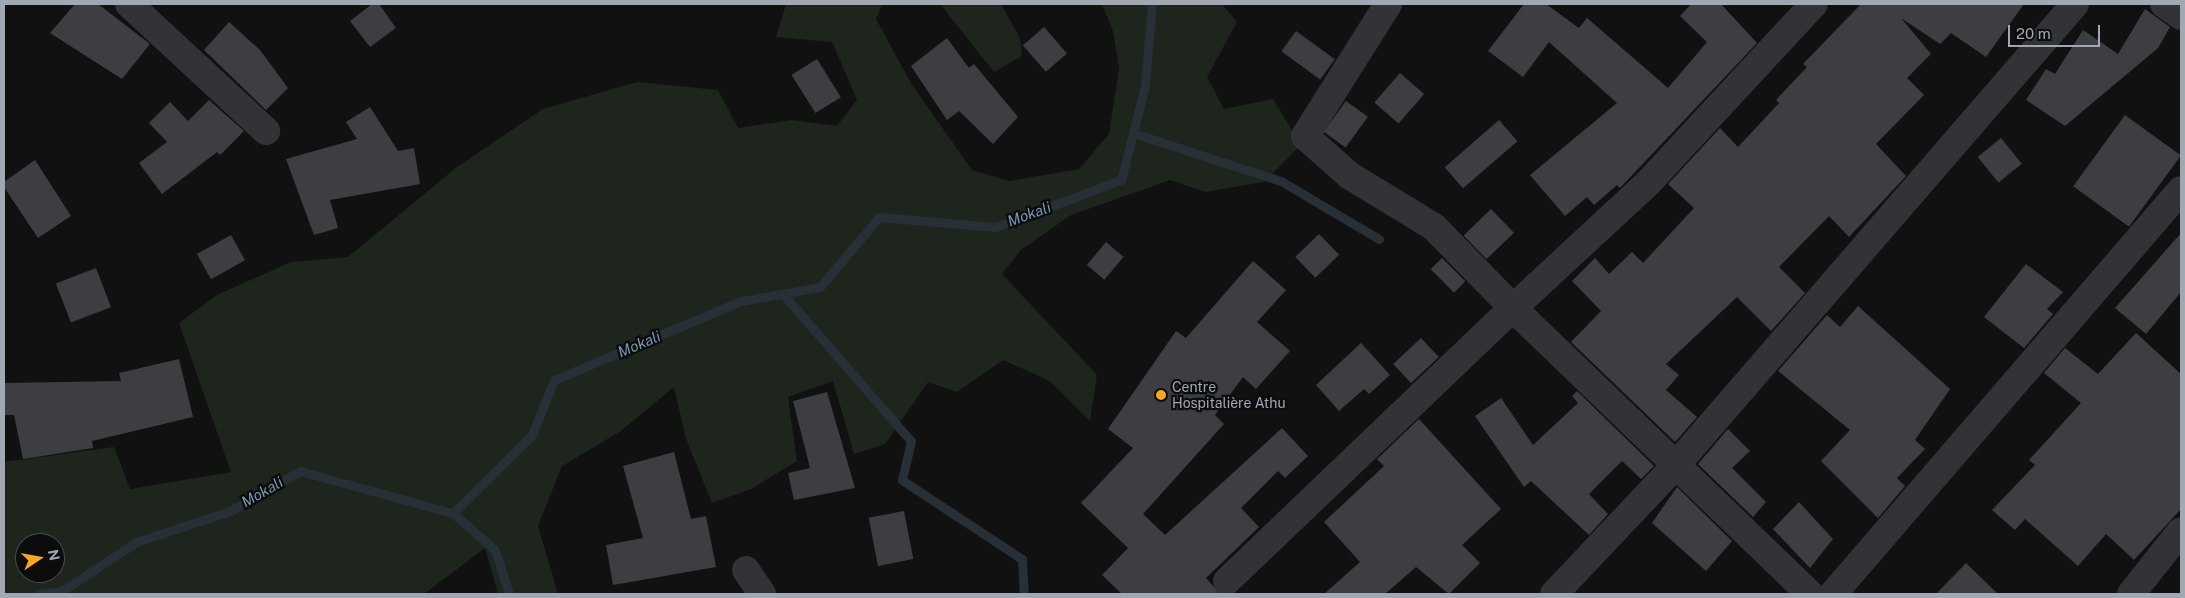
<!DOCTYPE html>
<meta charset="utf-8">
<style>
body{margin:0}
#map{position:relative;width:2185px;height:598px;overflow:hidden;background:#111112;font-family:"Public Sans",sans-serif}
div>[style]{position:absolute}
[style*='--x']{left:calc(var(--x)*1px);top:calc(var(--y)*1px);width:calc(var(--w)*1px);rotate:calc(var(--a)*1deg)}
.green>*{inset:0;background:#1d251d}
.stream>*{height:9px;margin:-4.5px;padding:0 4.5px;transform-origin:4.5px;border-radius:4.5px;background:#273036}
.building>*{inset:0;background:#3d3e42;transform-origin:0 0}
.minor>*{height:28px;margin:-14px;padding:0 14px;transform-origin:14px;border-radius:14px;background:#323337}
.dots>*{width:14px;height:14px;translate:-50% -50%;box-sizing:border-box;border:2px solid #0c0c0d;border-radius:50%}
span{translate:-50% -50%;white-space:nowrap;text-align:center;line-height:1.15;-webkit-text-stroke:4.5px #0c0c0d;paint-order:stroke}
.poi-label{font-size:14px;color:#a1a8b3}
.left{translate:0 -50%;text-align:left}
.water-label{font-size:15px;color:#7798b0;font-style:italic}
.frame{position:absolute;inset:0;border:5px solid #a1a8b3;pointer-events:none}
.north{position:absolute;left:15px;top:533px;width:50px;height:50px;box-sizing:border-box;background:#0c0c0d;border:1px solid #484a4f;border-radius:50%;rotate:78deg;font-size:14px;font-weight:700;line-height:20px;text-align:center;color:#a1a8b3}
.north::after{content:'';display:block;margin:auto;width:18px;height:22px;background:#f6a524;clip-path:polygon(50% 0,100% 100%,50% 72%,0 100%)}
.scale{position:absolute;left:2008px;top:25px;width:92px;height:22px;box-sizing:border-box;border:2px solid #a1a8b3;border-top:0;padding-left:6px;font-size:15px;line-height:18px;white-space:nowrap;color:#a1a8b3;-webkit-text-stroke:4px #0c0c0d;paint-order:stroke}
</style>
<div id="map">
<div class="green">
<i style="clip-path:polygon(evenodd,786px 4px,882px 4px,876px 19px,912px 85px,972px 170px,1009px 181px,1079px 169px,1109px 134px,1119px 68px,1113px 31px,1102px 4px,1222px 4px,1237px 22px,1207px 77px,1224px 109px,1273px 99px,1301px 145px,1264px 182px,1205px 192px,1170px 180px,1071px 215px,1021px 250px,1002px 274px,1097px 375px,1090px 421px,1050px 381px,1003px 360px,957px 392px,928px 382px,885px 444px,854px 454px,833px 381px,788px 397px,797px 461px,751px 489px,712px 503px,686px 439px,674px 387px,621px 431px,562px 466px,538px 526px,558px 594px,498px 594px,485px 548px,424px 594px,4px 594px,4px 462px,114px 447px,130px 489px,231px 472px,179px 323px,217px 295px,291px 262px,348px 257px,457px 167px,543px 109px,637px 82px,718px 90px,738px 128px,791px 120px,837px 126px,857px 100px,832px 42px,776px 37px,786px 4px,25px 543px,55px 543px,55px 573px,25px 573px,25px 543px)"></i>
<i style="clip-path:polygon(940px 4px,1001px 4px,1020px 38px,1022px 56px,994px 72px)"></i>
</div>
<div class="stream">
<i style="--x:1133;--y:133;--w:156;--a:18"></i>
<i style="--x:1281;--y:181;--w:114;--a:30.6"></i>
<i style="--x:783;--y:294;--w:195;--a:49"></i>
<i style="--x:911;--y:441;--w:40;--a:103"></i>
<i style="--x:902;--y:480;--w:144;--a:33.4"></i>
<i style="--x:1022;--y:559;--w:35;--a:87"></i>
<i style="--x:453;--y:513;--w:56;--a:41.4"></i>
<i style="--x:495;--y:550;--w:46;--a:72.3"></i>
<i style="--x:40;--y:594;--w:22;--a:-8"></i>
<i style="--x:62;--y:591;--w:89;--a:-33.5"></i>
<i style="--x:136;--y:542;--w:99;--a:-18.3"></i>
<i style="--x:230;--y:511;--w:81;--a:-29.7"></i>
<i style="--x:300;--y:471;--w:159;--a:15.4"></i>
<i style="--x:453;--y:513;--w:111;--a:-44.6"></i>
<i style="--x:532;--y:435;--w:59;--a:-68.2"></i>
<i style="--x:554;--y:380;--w:203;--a:-22.9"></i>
<i style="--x:741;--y:301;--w:80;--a:-10"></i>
<i style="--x:820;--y:287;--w:92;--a:-49.9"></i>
<i style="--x:879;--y:217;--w:116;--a:4.9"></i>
<i style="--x:995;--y:227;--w:134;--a:-20.5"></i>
<i style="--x:1121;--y:180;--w:98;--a:-75.8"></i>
<i style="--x:1145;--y:85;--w:81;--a:-85.1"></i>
</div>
<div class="building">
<i style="clip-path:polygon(75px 4px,98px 4px,150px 44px,122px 79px,50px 33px)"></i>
<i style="clip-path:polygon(372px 4px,379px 4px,396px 28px,370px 47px,350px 21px)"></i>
<i style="clip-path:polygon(1524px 4px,1546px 4px,1579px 28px,1587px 18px,1668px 88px,1707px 42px,1680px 16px,1691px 4px,1721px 4px,1757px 43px,1620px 188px,1617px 185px,1594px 205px,1587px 197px,1565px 216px,1530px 175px,1617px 103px,1549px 42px,1523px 77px,1488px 51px)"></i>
<i style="clip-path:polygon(1861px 4px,2024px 4px,1986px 57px,1951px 33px,1940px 44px,1901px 18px,1931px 54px,1907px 78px,1924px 95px,1876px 144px,1906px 176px,1849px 237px,1829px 216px,1779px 267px,1805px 293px,1771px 331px,1737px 297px,1666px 364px,1679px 375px,1666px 390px,1697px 417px,1675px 442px,1571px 342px,1601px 311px,1572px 281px,1595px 258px,1609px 274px,1632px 252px,1643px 263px,1694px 208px,1668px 184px,1720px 128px,1738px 147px,1779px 103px,1776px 100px,1807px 67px,1803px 64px)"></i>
<i style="clip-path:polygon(2145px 9px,2170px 27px,2158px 48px,2065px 126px,2026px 100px,2046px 69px,2055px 74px,2083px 30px,2118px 54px)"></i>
<i style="clip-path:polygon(229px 22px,260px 50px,288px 88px,266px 110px,204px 50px)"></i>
<i style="left:1044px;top:27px;width:35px;height:28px;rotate:49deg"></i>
<i style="left:1296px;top:31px;width:48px;height:25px;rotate:36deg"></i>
<i style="clip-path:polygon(947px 38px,969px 68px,974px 64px,1018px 117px,993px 144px,959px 111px,947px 120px,911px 66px)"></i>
<i style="left:817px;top:59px;width:45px;height:30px;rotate:58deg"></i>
<i style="left:1400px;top:73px;width:32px;height:39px;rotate:41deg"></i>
<i style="clip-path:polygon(209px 100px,244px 131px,220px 155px,217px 152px,162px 194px,139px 163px,167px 142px,149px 123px,170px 102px,188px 121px)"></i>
<i style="left:1346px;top:101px;width:27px;height:38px;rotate:36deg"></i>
<i style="clip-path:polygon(370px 107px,398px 151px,414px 148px,420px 184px,330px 200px,338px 228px,314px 235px,286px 159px,357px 139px,346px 122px)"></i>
<i style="left:2125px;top:115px;width:69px;height:88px;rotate:36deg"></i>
<i style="left:1499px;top:120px;width:28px;height:72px;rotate:49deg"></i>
<i style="left:2001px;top:138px;width:33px;height:30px;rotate:51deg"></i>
<i style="clip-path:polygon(35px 160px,71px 216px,38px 238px,4px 187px,4px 182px)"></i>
<i style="left:1491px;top:209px;width:33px;height:38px;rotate:46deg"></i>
<i style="clip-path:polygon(2181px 233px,2181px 292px,2146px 334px,2115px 308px)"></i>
<i style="left:1319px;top:234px;width:29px;height:33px;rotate:46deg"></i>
<i style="left:231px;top:235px;width:29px;height:39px;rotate:61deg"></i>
<i style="left:1106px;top:242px;width:23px;height:30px;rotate:40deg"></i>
<i style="left:1442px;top:258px;width:33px;height:16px;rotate:45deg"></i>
<i style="clip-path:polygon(1253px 261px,1286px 290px,1257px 322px,1290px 351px,1256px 389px,1243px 377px,1215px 415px,1224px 424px,1143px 514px,1165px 535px,1282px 428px,1308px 456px,1285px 478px,1278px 471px,1241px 508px,1259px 527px,1206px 578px,1220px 594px,1122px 594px,1102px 575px,1128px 548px,1081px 503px,1133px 448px,1108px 429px,1176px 331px,1186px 338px)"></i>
<i style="clip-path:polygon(2026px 264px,2063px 292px,2047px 309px,2053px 314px,2024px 348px,1984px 317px)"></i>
<i style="left:96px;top:268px;width:42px;height:43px;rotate:69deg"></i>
<i style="clip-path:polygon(1858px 306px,1950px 389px,1915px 440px,1925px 449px,1897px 478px,1905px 486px,1878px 518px,1821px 461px,1850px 430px,1778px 371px,1827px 315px,1840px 327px)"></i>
<i style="clip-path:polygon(2136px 333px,2181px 374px,2181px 509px,2134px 560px,2106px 534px,2078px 566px,2025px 519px,2015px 530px,1992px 510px,2035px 465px,2029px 460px,2081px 403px,2044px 373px,2065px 348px,2098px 374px)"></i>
<i style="left:1421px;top:338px;width:26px;height:38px;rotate:47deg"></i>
<i style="clip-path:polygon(1361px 343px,1390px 375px,1369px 394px,1364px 389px,1339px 411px,1316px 385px)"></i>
<i style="clip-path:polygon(179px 359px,193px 417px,92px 441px,93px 448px,23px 459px,14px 415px,5px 415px,5px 383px,121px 381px,119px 373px)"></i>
<i style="clip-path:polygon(1577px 391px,1654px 466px,1641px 479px,1622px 461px,1589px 494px,1608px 514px,1589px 535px,1531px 481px,1524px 487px,1475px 416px,1501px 398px,1533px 445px,1578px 403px,1572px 396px)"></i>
<i style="clip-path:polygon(827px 392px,855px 488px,794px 500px,788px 473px,810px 468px,793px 401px)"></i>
<i style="clip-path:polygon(1419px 419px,1501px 509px,1462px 545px,1480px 563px,1449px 594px,1416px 567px,1385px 594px,1324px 594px,1360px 562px,1324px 522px,1384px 466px,1377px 459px)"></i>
<i style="clip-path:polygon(1728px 429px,1750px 451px,1732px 468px,1766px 502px,1753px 517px,1698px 464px)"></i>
<i style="clip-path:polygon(674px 452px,691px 519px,706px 516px,716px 567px,613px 585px,606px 545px,643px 538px,623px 466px)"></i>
<i style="clip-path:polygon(1677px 487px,1732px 541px,1706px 571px,1652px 523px)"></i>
<i style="clip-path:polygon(1799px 502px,1833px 539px,1810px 568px,1773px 529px)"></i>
<i style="left:904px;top:511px;width:49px;height:36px;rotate:79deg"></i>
<i style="clip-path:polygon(1966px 563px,1998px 594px,1936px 594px)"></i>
</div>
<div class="minor">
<i style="--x:129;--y:4;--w:187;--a:42.8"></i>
<i style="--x:2164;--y:4;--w:21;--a:35"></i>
<i style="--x:746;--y:570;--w:29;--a:56"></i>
<i style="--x:1227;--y:581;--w:395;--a:-43.7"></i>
<i style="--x:1513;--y:308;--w:113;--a:-134.3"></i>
<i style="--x:1434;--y:227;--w:98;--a:-148.7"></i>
<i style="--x:1350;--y:176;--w:60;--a:-138.4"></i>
<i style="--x:1305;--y:136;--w:156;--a:-57.8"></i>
<i style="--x:1554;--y:594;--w:179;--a:-46.6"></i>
<i style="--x:1677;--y:464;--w:608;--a:-49.13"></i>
<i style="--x:1810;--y:594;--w:412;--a:-136.1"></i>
<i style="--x:1513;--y:308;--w:184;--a:-42.8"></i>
<i style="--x:1648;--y:183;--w:244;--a:-47.2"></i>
<i style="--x:1833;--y:594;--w:533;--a:-49.26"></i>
<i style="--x:2131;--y:594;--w:80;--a:-51.6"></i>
</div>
<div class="dots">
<i style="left:1161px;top:395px;background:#f6a524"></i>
</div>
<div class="poi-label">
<span class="left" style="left:1172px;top:395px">Centre<br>Hospitalière Athu</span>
</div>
<div class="water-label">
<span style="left:1029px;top:214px;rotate:-20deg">Mokali</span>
<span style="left:639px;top:344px;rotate:-23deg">Mokali</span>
<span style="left:262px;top:492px;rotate:-30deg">Mokali</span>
</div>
<div class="frame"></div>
<div class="north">N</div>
<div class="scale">20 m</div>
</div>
